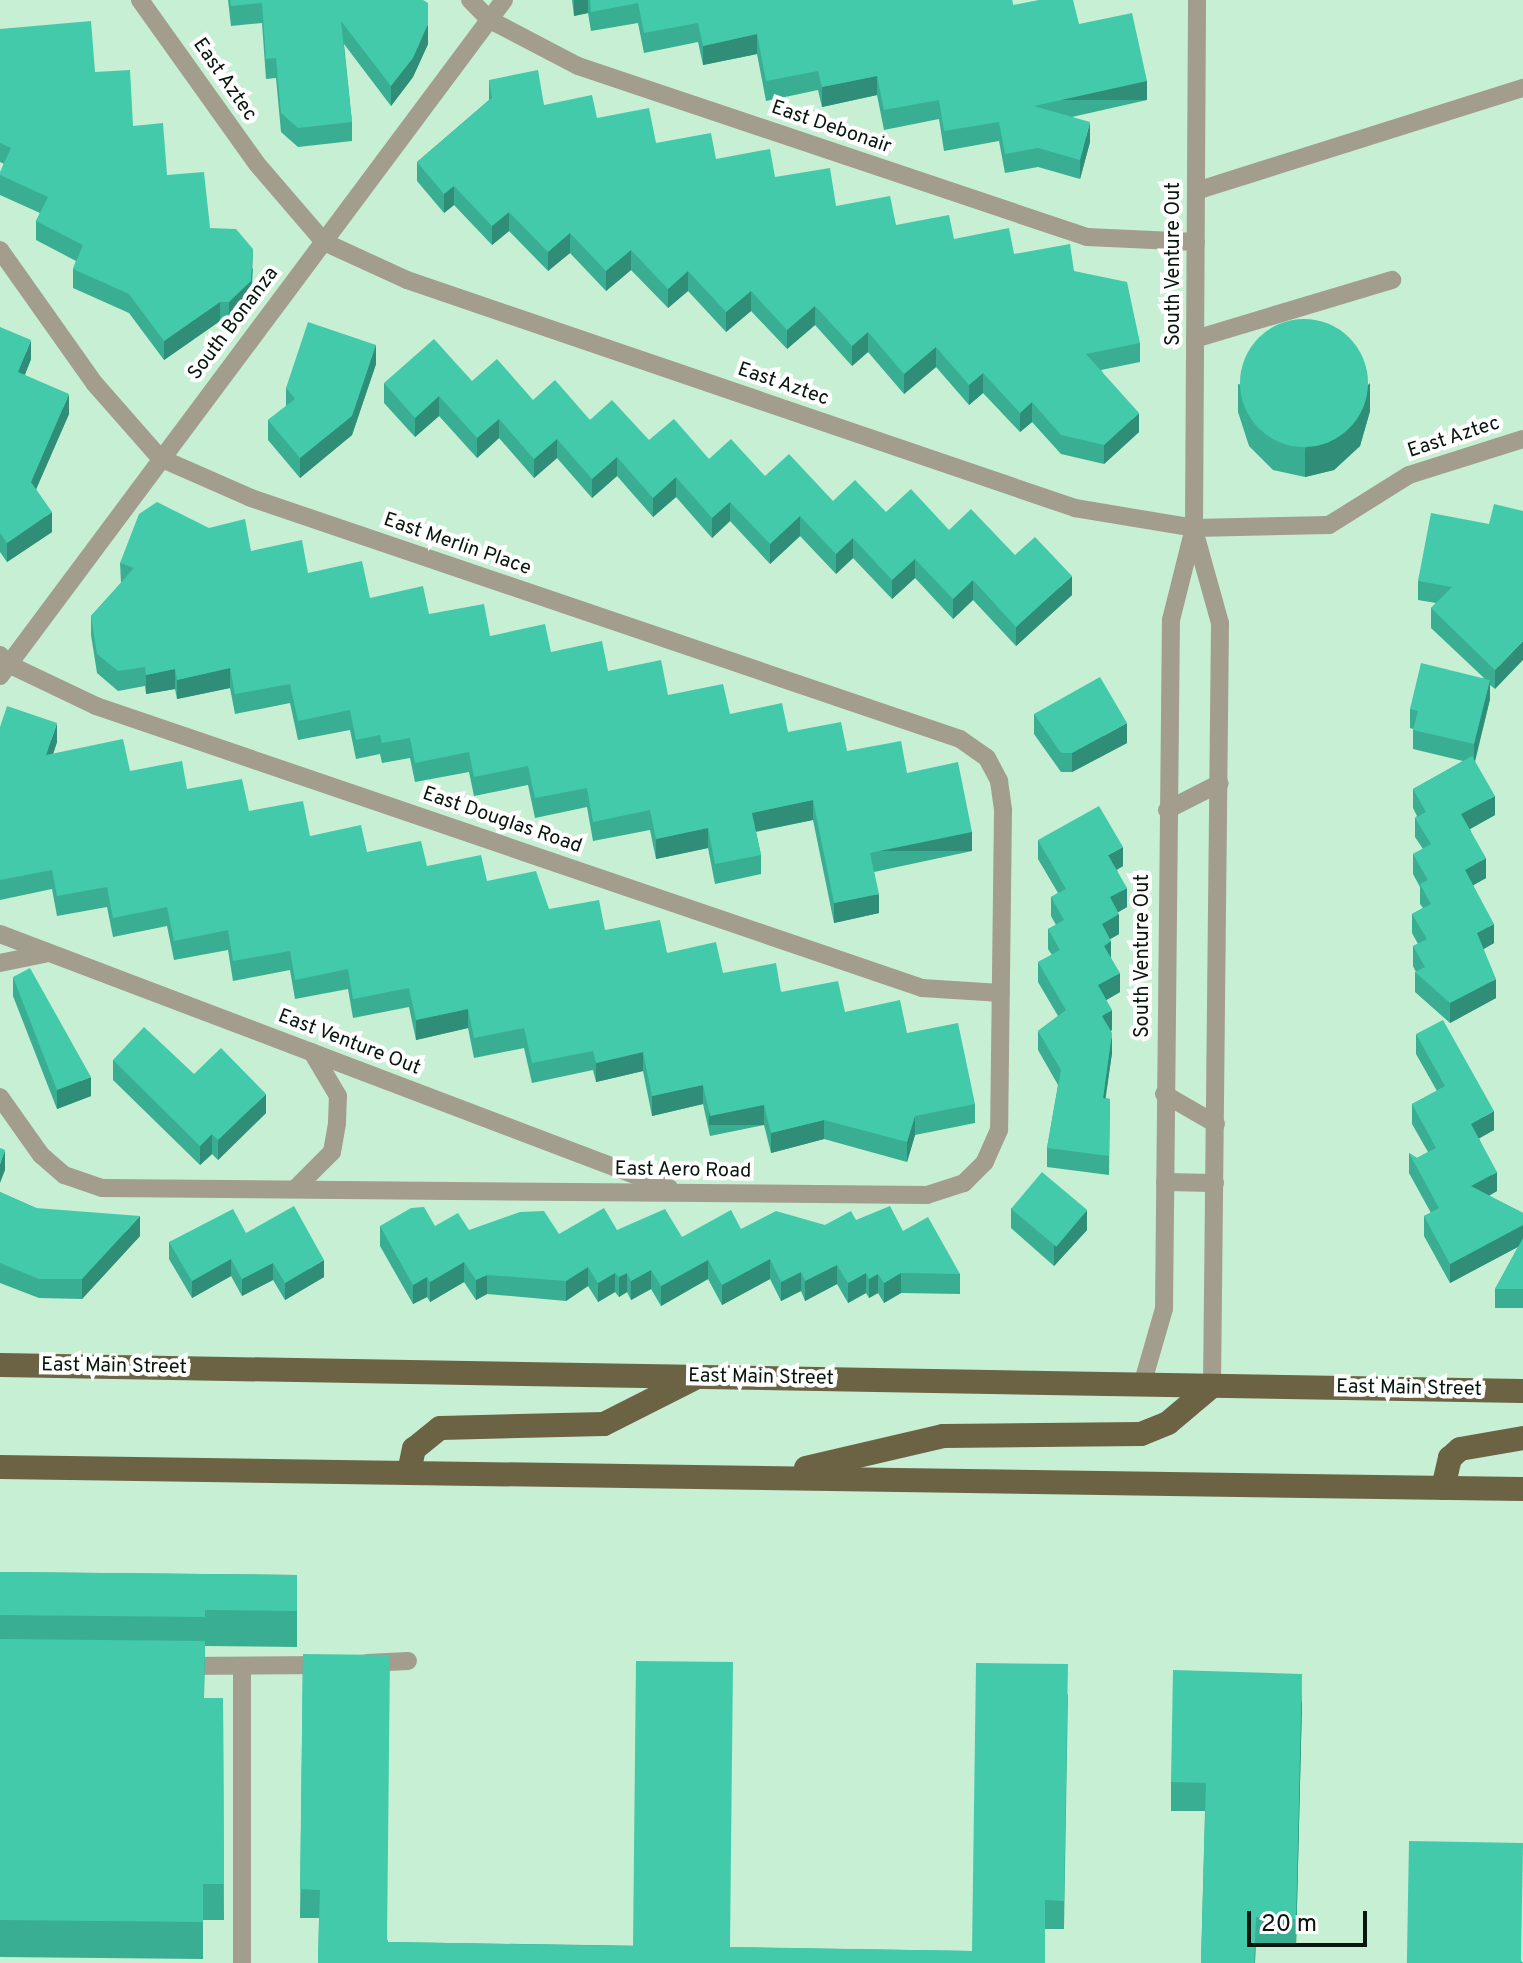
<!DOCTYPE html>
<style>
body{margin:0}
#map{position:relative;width:1523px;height:1963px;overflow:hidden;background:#c7efd3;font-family:Overpass,sans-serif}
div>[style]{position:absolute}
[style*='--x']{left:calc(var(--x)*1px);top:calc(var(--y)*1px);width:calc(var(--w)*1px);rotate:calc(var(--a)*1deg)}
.lane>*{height:18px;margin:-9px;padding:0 9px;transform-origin:9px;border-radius:9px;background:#a29d8c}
.primary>*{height:24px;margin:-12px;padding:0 12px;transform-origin:12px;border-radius:12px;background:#6c6344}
.wall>*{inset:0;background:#3aae93}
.shaded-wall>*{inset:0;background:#2f8d78;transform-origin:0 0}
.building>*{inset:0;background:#43caab;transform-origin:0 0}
.round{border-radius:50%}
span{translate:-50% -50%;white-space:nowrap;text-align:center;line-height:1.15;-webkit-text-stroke:8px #fff;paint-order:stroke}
.street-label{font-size:20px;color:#08160d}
.scale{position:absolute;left:1247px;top:1911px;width:120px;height:36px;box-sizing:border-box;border:4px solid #08160d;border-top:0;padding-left:10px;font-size:24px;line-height:28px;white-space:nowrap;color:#08160d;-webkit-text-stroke:6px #fff;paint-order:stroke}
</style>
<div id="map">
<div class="lane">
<i style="--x:140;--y:0;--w:201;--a:54.5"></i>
<i style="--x:257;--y:164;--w:103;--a:49.3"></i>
<i style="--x:324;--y:242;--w:91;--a:24.6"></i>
<i style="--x:407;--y:280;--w:706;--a:18.85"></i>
<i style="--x:1075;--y:508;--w:121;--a:9.5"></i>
<i style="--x:1194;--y:528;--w:135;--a:-1.3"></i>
<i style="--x:1329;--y:525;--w:94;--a:-32"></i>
<i style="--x:1409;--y:475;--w:120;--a:-17.5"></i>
<i style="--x:470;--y:0;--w:28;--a:45"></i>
<i style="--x:490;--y:20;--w:99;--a:27.6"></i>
<i style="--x:578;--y:66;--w:537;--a:18.57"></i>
<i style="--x:1087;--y:237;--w:109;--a:2.6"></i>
<i style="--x:1196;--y:191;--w:343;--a:-17.5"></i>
<i style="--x:0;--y:250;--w:164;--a:54.7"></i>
<i style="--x:95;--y:384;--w:98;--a:48.7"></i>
<i style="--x:160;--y:458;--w:99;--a:23.7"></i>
<i style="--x:251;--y:498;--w:749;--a:18.77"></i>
<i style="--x:960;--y:739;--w:33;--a:35"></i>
<i style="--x:987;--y:758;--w:26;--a:62"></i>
<i style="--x:999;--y:781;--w:30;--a:82"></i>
<i style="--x:1003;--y:811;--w:319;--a:90.7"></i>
<i style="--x:999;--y:1130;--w:35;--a:114"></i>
<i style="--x:985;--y:1162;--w:30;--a:135"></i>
<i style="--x:964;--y:1183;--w:39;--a:162"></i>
<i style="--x:927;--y:1195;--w:825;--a:-179.51"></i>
<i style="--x:102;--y:1188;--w:40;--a:-161.1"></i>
<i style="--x:64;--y:1175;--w:30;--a:-139"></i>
<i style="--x:41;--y:1155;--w:71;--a:-125.3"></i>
<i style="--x:1195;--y:339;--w:206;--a:-16.7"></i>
<i style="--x:1194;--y:530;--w:97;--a:74.4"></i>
<i style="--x:1220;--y:623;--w:763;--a:90.6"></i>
<i style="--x:0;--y:655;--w:12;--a:48"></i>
<i style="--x:8;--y:664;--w:98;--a:25.5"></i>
<i style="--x:96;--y:706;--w:873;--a:18.85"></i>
<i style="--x:922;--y:988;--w:79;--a:3.6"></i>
<i style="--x:0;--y:676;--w:843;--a:-53.29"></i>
<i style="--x:1167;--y:810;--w:59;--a:-27"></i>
<i style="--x:0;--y:934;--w:716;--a:20.79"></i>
<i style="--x:0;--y:963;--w:45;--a:-11.6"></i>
<i style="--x:1164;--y:1094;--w:60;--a:30"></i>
<i style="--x:1165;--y:1182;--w:50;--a:1.1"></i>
<i style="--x:295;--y:1189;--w:52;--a:-45"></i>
<i style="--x:332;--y:1152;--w:29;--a:-80"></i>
<i style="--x:337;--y:1123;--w:27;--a:-88"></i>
<i style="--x:338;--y:1096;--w:51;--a:-120.6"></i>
<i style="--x:1142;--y:1385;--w:79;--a:-73.9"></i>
<i style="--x:1164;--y:1309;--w:689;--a:-89.42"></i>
<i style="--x:1171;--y:620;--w:95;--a:-76"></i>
<i style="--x:1194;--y:528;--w:528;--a:-89.67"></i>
<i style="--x:367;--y:1663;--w:41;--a:-2.8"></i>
<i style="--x:183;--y:1666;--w:142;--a:-0.4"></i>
<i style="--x:242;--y:1963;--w:297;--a:-90"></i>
</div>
<div class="primary">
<i style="--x:0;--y:1365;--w:1523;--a:0.98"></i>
<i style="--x:0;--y:1467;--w:1523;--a:0.83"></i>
<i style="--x:806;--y:1468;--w:141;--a:-13.1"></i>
<i style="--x:943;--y:1436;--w:198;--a:-0.6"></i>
<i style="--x:1141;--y:1434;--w:29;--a:-22"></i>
<i style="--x:1168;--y:1423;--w:57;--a:-40.1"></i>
<i style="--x:409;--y:1472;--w:24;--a:-78"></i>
<i style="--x:414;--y:1449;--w:33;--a:-39"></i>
<i style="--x:440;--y:1428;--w:164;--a:-1.4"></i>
<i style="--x:604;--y:1424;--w:102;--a:-26.8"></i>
<i style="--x:1443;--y:1488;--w:31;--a:-77"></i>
<i style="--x:1450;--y:1458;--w:13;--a:-42"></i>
<i style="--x:1460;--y:1449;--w:64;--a:-9.9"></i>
</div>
<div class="wall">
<i style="clip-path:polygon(228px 0,423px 0,428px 44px,413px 77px,391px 106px,344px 44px,352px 122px,352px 141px,298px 147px,281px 132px,276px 78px,266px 79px,262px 23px,231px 26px)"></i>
<i style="clip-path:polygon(572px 0,1012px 0,1013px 5px,1079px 24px,1147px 100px,1072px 117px,1090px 142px,1080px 179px,1038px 167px,1005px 173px,999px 141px,944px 151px,939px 119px,884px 130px,877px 95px,822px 107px,818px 90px,766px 101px,757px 54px,703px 65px,698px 42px,644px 53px,638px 23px,591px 31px,588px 13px,574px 16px)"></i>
<i style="clip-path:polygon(0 29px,95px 72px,167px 175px,210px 228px,253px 269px,251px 300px,229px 322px,220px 321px,164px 360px,129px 313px,73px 288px,73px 269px,76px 261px,36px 240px,36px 221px,40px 213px,0 195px,0 175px,4px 164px,0 162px)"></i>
<i style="clip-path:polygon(489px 80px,544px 105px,597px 118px,656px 143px,775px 177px,836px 206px,896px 225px,1014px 254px,1074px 271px,1140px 343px,1140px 362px,1101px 370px,1139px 432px,1104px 464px,1061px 454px,1032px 422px,1020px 432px,983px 393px,969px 405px,936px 367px,904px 394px,868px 352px,852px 366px,815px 325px,787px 349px,751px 311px,726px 332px,688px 291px,668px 308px,631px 270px,606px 291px,570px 253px,548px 271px,509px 231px,492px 245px,454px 205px,444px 213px,417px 181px,417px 162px,489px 100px)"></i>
<i style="clip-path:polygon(0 327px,31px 359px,25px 375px,69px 414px,36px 489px,52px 532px,7px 562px,0 552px)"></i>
<i style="clip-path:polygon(376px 364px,352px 435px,300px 478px,268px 440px,268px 420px,286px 406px,286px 388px)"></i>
<i style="clip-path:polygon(472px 381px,533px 400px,649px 440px,765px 476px,833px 501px,886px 512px,949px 530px,1015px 555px,1072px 595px,1016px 646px,973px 600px,953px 619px,915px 578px,892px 599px,853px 558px,836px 574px,800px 536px,770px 564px,730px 521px,712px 538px,676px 497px,653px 517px,617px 476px,592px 498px,557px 458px,534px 478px,499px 438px,477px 458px,439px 416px,415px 437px,384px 403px,384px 383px)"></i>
<i style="clip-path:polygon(1238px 384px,1370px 411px,1360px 446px,1334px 470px,1305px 477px,1273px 470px,1249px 446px,1238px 412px)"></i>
<i style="clip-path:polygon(1523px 511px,1495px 689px,1490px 685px,1490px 699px,1475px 762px,1495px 815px,1470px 829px,1486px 878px,1473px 885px,1494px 943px,1483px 949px,1496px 998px,1450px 1023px,1415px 992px,1415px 972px,1416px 972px,1413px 966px,1413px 946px,1418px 944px,1412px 933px,1412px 914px,1423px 908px,1420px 904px,1420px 887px,1413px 874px,1413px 854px,1423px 849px,1415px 837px,1415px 818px,1417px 816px,1413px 808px,1413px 789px,1463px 761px,1413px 749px,1413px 729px,1410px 728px,1410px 709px,1484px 678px,1431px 628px,1431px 608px,1436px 603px,1418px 600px,1418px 581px,1489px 524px)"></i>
<i style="clip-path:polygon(251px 551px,370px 598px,429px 614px,490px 636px,551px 652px,608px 671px,668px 695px,788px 732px,907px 773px,972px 851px,874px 872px,879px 913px,834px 923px,813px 820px,756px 832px,761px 855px,761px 874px,715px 884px,708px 848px,656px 859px,650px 830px,593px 841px,587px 807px,535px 818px,528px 785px,474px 796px,469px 772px,415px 782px,410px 758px,382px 763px,380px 754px,356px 759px,350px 730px,298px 740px,290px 703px,235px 714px,230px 688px,177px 699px,175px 689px,146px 694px,145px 686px,118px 691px,97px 673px,91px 635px,91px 616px,121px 583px,120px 563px)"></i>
<i style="clip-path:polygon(1034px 714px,1127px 743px,1072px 772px,1061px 772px,1034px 734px)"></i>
<i style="clip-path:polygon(0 727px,57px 742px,53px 754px,130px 771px,187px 789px,310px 836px,367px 852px,487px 881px,549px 909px,605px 930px,723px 973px,845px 1012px,907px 1033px,975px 1104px,975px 1123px,915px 1135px,907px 1162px,824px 1139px,771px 1153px,764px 1125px,710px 1136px,703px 1104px,652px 1116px,643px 1071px,596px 1082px,593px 1070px,532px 1083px,524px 1048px,474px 1058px,468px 1028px,416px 1040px,409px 1007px,353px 1018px,348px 989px,295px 999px,290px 970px,233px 981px,228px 950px,174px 960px,167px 926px,113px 937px,107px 907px,57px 916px,52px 889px,0 900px)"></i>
<i style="clip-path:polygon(1038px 840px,1123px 866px,1117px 870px,1127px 907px,1118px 912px,1119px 934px,1110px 939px,1111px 958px,1120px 992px,1106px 1000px,1112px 1030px,1110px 1031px,1112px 1053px,1105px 1098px,1110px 1099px,1109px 1175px,1047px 1167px,1047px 1148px,1058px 1085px,1038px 1050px,1038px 1031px,1058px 1016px,1038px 982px,1038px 962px,1052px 955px,1048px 949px,1048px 929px,1056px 925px,1051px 916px,1051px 897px,1058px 893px,1038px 859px)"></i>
<i style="clip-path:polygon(13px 977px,91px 1096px,57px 1109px,13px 996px)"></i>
<i style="clip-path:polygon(1416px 1034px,1494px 1130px,1479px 1138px,1497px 1191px,1489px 1196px,1523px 1213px,1523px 1308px,1495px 1308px,1495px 1289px,1518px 1247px,1450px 1283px,1424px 1236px,1424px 1216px,1431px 1213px,1409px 1173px,1409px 1153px,1417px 1158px,1428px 1152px,1412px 1124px,1412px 1104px,1437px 1091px,1416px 1054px)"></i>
<i style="clip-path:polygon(113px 1060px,194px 1074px,266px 1113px,218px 1160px,212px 1154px,200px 1165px,113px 1080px)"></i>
<i style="clip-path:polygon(0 1192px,36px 1208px,140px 1236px,82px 1299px,39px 1298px,0 1283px)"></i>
<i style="clip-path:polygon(1011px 1208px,1087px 1230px,1054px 1266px,1011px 1228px)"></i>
<i style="clip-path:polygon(856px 1220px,903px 1231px,960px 1274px,960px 1294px,901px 1293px,884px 1303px,878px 1293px,869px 1298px,866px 1293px,848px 1303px,837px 1284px,805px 1301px,801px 1291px,781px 1301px,770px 1279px,722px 1305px,708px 1279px,661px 1306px,651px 1289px,631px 1300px,627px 1292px,619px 1297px,615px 1292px,598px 1302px,588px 1286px,566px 1301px,487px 1294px,476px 1300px,464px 1282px,430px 1302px,427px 1297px,413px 1304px,380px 1246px,380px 1226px,435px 1226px,469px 1230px,559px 1234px,617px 1230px,682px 1237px,741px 1229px,825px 1225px)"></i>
<i style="clip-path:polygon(246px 1233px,324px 1277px,285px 1300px,273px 1280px,242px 1296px,231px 1276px,192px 1298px,169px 1259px,169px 1242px)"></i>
<i style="clip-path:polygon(0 1572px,297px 1575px,297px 1647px,205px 1646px,204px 1698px,223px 1698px,224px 1920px,203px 1920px,203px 1959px,0 1957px)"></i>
<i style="clip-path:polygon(303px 1654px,388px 1942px,972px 1951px,1068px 1693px,1064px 1929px,1045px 1929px,1045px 1963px,318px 1963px,319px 1918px,300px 1918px)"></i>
<i style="clip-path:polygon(1302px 1702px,1296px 1947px,1256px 1946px,1255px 1963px,1201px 1963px,1205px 1811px,1171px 1811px,1171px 1782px)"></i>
<i style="clip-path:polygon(1409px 1841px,1523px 1963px,1411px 1963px)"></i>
</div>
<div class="shaded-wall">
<i style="clip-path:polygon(574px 0,588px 0,588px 13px,574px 16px)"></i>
<i style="clip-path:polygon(428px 24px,428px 44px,413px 77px,391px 106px,391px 86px)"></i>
<i style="clip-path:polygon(757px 34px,757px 54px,703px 65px,703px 46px)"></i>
<i style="clip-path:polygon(877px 76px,877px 95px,822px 107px,822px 87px)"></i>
<i style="left:1147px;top:81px;width:19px;height:116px;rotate:90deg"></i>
<i style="clip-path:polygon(1090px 122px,1090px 142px,1080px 179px,1080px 160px)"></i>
<i style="clip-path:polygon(454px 186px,454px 205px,444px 213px,444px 194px)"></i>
<i style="clip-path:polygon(509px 212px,509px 231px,492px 245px,492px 226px)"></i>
<i style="clip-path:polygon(570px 233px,570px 253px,548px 271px,548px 252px)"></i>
<i style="clip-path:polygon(253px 249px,251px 300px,229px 322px,229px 302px)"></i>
<i style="clip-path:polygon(631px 250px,631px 270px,606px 291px,606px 271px)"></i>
<i style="clip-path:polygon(688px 271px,688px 291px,668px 308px,668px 289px)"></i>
<i style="clip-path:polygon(751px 291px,751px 311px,726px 332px,726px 312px)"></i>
<i style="clip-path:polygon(220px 302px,220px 321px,164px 360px,164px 341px)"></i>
<i style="clip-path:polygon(815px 306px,815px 325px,787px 349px,787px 330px)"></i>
<i style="clip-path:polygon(868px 332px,868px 352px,852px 366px,852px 346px)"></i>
<i style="clip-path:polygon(31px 340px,31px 359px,18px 391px,18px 372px)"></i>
<i style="clip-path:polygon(376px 345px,376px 364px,352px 435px,300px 478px,300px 458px)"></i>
<i style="clip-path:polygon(936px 347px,936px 367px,904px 394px,904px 374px)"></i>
<i style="clip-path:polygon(983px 373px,983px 393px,969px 405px,969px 385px)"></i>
<i style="clip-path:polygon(1370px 383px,1370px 411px,1360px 446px,1334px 470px,1305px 477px,1305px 449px)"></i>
<i style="clip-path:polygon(69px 394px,69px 414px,31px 501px,31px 482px)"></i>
<i style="clip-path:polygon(439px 396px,439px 416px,415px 437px,415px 418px)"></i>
<i style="clip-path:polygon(1032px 402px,1032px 422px,1020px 432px,1020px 413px)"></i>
<i style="clip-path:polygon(1139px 413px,1139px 432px,1104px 464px,1104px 445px)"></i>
<i style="clip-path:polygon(499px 419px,499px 438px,477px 458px,477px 438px)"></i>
<i style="clip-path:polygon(557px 439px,557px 458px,534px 478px,534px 459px)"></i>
<i style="clip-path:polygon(617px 457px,617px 476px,592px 498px,592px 479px)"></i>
<i style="clip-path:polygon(676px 477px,676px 497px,653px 517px,653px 498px)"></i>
<i style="clip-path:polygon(730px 502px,730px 521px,712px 538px,712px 518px)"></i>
<i style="clip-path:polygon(52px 512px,52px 532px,7px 562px,7px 543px)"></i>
<i style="clip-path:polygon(800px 516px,800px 536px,770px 564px,770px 544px)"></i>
<i style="clip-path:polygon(853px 538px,853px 558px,836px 574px,836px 554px)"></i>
<i style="clip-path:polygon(915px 559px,915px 578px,892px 599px,892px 580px)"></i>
<i style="clip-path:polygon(1072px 576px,1072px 595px,1016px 646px,1016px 627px)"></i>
<i style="clip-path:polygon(973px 580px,973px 600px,953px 619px,953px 599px)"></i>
<i style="clip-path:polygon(1523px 641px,1523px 660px,1495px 689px,1495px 670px)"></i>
<i style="clip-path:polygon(230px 668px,230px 688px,177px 699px,177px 680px)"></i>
<i style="clip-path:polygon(175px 669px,175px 689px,146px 694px,146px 675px)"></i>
<i style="clip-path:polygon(1490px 680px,1490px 699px,1474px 764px,1474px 744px)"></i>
<i style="clip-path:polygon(57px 723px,57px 742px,46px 775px,46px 755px)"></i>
<i style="clip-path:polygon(1127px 723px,1127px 743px,1072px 772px,1072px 753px)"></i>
<i style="clip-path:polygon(1495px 796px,1495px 815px,1461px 834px,1461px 814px)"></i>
<i style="clip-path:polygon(813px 800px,813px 820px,752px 832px,752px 813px)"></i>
<i style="clip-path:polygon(708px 828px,708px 848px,656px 859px,656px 839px)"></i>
<i style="left:972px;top:832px;width:19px;height:104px;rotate:90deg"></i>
<i style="clip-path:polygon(1123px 847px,1123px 866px,1108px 874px,1108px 855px)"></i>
<i style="clip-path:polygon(1486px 858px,1486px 878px,1465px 890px,1465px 870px)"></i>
<i style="clip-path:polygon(1127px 888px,1127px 907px,1110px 917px,1110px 897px)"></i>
<i style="clip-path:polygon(879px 894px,879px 913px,834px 923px,834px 903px)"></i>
<i style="clip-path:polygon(1119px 914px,1119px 934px,1102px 944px,1102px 924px)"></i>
<i style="clip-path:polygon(1494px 924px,1494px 943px,1477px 953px,1477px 933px)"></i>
<i style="clip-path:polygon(1111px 941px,1111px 960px,1104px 946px)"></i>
<i style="clip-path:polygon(1120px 973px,1120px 992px,1098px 1005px,1098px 985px)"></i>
<i style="clip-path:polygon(1496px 979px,1496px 998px,1450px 1023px,1450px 1003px)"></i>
<i style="clip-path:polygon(468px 1009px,468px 1028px,416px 1040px,416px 1020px)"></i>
<i style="clip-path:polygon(1112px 1010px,1112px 1030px,1102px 1036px,1102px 1016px)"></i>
<i style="clip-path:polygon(1112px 1033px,1112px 1053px,1103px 1117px,1103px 1098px)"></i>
<i style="clip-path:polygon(643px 1052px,643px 1071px,596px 1082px,596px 1063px)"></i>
<i style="clip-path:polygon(91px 1077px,91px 1096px,57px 1109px,57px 1090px)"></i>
<i style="clip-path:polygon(703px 1085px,703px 1104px,652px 1116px,652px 1096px)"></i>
<i style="clip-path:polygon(266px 1094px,266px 1113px,218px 1160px,218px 1140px)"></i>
<i style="left:764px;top:1105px;width:20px;height:55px;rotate:90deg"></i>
<i style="clip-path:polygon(1494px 1111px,1494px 1130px,1471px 1143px,1471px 1124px)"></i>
<i style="clip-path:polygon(915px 1116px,915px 1135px,907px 1162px,907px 1142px)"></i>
<i style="clip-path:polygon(824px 1120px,824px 1139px,771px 1153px,771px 1133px)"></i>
<i style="clip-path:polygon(212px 1134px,212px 1154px,200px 1165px,200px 1146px)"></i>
<i style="clip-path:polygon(5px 1150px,5px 1170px,0 1183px,0 1164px)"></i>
<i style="clip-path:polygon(1497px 1172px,1497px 1191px,1471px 1205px,1471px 1186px)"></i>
<i style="clip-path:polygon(1087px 1210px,1087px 1230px,1054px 1266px,1054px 1246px)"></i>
<i style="clip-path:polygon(140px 1216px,140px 1236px,82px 1299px,82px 1279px)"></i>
<i style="clip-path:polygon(1523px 1225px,1523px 1244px,1450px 1283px,1450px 1264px)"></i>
<i style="clip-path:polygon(231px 1259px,231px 1276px,192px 1298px,192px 1281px)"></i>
<i style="clip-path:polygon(770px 1259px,770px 1279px,722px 1305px,722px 1285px)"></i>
<i style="clip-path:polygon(324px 1260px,324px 1277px,285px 1300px,285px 1283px)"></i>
<i style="clip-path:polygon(708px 1260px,708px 1279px,661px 1306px,661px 1286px)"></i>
<i style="clip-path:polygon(464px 1262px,464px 1282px,430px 1302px,430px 1282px)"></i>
<i style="clip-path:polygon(273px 1263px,273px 1280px,242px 1296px,242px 1279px)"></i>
<i style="clip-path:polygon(837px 1265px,837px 1284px,805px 1301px,805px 1281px)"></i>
<i style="clip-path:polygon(588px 1267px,588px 1286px,566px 1301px,566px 1281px)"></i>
<i style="clip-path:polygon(651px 1270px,651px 1289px,631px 1300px,631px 1281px)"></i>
<i style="clip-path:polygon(801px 1272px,801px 1291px,781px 1301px,781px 1282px)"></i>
<i style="clip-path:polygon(615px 1273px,615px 1292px,598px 1302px,598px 1283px)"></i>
<i style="clip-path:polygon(627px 1273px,627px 1292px,619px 1297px,619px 1277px)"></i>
<i style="clip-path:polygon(866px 1273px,866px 1293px,848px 1303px,848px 1283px)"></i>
<i style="clip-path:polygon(901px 1273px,901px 1293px,884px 1303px,884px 1283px)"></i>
<i style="clip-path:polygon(878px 1274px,878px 1293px,869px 1298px,869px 1279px)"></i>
<i style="clip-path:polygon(487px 1275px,487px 1294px,476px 1300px,476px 1280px)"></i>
<i style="clip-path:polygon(427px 1277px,427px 1297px,413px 1304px,413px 1285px)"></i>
<i style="clip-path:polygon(1302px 1674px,1302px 1702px,1296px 1947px,1296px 1919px)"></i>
</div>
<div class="building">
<i style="clip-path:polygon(230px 0,423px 0,428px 3px,428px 24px,413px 58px,391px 86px,341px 21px,352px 122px,298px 128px,281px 113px,276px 58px,266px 59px,262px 3px,231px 6px)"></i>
<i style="clip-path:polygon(590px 0,1012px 0,1013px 5px,1039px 0,1073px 0,1079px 24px,1132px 13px,1147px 81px,1034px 106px,1090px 122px,1080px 160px,1038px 148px,1005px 154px,999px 122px,944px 131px,939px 100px,884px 110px,877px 76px,822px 87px,818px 71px,766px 81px,757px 34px,703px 46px,698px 23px,644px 33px,638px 3px,591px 12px)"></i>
<i style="clip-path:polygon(91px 21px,95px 72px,130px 70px,133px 126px,163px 123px,167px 175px,204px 172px,210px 228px,236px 229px,253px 249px,251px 281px,229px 302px,220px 302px,164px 341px,129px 294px,73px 269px,83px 245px,36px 221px,48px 197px,0 175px,0 172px,11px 148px,0 143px,0 29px)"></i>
<i style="clip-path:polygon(538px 70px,544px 105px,592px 95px,597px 118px,649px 108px,656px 143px,711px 133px,716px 159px,770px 149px,775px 177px,830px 168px,836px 206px,890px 196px,896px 225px,949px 215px,954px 239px,1009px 228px,1014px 254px,1070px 244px,1074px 271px,1127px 282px,1140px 343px,1086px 354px,1139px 413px,1104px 445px,1061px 435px,1032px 402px,1020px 413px,983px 373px,969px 385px,936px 347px,904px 374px,868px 332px,852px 346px,815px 306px,787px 330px,751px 291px,726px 312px,688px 271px,668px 289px,631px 250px,606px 271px,570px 233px,548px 252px,509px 212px,492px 226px,454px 186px,444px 194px,417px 162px,492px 98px,489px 80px)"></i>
<i class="round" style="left:1240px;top:319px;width:128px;height:128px"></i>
<i style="clip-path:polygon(308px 322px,376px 345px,352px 416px,300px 458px,268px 420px,295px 399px,286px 388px)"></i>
<i style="clip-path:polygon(0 327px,31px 340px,18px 372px,69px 394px,31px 482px,52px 512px,7px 543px,0 533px)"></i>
<i style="clip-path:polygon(434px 339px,472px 381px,497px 359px,533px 400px,555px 380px,590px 420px,612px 400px,649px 440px,674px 419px,709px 459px,731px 439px,765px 476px,789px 454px,833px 501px,855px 480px,886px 512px,911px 489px,949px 530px,971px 509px,1015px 555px,1035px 537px,1072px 576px,1016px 627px,973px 580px,953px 599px,915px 559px,892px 580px,853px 538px,836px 554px,800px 516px,770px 544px,730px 502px,712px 518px,676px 477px,653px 498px,617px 457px,592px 479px,557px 439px,534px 459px,499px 419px,477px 438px,439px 396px,415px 418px,384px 383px)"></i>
<i style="clip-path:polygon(157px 502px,209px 528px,245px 519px,251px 551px,302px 540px,308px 573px,362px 561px,370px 598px,423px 586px,429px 614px,484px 604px,490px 636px,545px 624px,551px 652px,602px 641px,608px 671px,661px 660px,668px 695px,723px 684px,730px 714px,782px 703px,788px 732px,841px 722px,847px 751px,901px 741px,907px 773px,958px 762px,972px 832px,870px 853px,879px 894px,834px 903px,813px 800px,752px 813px,761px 855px,715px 864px,708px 828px,656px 839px,650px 810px,593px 822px,587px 788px,535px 798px,528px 766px,474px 777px,469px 752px,415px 763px,410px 738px,382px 743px,380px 735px,356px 740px,350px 710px,298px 721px,290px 684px,235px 694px,230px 668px,177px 680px,175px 669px,146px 675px,145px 667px,118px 671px,97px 654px,91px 616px,134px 568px,120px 563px,139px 514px)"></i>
<i style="clip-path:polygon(1494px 504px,1523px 511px,1523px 641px,1495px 670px,1431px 608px,1452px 587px,1418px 581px,1431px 513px,1489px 524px)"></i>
<i style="clip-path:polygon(1421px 663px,1490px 680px,1474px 744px,1413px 730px,1418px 711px,1410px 709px)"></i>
<i style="clip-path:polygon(1100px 677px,1127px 723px,1072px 753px,1061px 753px,1034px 714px)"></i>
<i style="clip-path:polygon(7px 706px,57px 723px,46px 755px,123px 739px,130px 771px,182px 761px,187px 789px,242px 779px,249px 811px,303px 801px,310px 836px,361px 825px,367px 852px,421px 841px,427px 866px,481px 855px,487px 881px,536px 871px,549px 909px,599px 900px,605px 930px,660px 920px,667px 953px,716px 942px,723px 973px,776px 963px,781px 992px,838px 981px,845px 1012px,900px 1000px,907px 1033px,958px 1023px,975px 1104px,915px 1116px,907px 1142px,824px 1120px,771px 1133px,764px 1105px,710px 1116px,703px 1085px,652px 1096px,643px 1052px,596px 1063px,593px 1051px,532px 1063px,524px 1028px,474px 1038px,468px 1009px,416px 1020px,409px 988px,353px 999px,348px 969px,295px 980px,290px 951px,233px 961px,228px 930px,174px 941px,167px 907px,113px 918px,107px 887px,57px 896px,52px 870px,0 880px,0 727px)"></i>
<i style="clip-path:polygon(1472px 756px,1495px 796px,1461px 814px,1486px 858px,1465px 870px,1494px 924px,1477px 933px,1496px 979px,1450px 1003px,1415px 972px,1425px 967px,1413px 946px,1427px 939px,1412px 914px,1431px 904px,1420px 884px,1428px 880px,1413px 854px,1431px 844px,1415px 818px,1426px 812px,1413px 789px)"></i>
<i style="clip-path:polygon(1099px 806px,1123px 847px,1108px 855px,1127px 888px,1110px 897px,1119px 914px,1102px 924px,1111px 941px,1104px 946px,1120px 973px,1098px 985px,1112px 1010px,1102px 1016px,1112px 1033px,1103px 1098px,1110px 1099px,1109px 1156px,1047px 1148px,1061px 1070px,1038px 1031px,1066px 1010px,1038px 962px,1060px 950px,1048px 929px,1064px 920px,1051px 897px,1066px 889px,1038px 840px)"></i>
<i style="clip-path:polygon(30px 968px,91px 1077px,57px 1090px,13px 977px)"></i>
<i style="clip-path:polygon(1443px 1020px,1494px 1111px,1471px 1124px,1497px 1172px,1471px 1186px,1523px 1213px,1523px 1225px,1450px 1264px,1424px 1216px,1439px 1208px,1409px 1153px,1417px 1158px,1436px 1148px,1412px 1104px,1445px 1086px,1416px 1034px)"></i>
<i style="clip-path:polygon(144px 1027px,194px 1074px,221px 1048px,266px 1094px,218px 1140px,212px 1134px,200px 1146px,113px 1060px)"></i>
<i style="clip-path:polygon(0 1148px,5px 1150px,0 1164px)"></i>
<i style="left:1042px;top:1172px;width:59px;height:48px;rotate:40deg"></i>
<i style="clip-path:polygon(0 1192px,36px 1208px,140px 1216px,82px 1279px,39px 1279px,0 1263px)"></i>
<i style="clip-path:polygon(294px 1206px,324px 1260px,285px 1283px,273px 1263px,242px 1279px,231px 1259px,192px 1281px,169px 1242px,233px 1209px,246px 1233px)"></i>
<i style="clip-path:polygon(890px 1206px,903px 1231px,928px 1217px,960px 1274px,901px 1273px,884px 1283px,878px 1274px,869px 1279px,866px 1273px,848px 1283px,837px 1265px,805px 1281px,801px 1272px,781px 1282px,770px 1259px,722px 1285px,708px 1260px,661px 1286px,651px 1270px,631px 1281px,627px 1273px,619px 1277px,615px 1273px,598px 1283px,588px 1267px,566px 1281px,487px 1275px,476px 1280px,464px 1262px,430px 1282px,427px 1277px,413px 1285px,380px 1226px,411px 1208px,424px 1207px,435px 1226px,458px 1213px,469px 1230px,520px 1212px,544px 1211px,559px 1234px,604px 1208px,617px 1230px,665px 1209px,682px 1237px,731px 1210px,741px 1229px,776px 1211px,825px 1225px,851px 1211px,856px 1220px)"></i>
<i style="clip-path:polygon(1523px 1238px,1523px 1289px,1495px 1289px)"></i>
<i style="clip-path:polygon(0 1572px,297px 1575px,297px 1611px,205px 1610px,205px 1617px,0 1615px)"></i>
<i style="clip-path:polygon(0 1639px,205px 1641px,204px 1698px,223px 1698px,224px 1884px,203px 1884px,203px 1922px,0 1920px)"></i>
<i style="clip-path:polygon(303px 1654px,390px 1655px,387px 1942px,633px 1946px,636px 1661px,733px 1662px,730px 1947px,972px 1951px,976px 1663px,1068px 1664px,1064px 1901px,1045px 1900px,1045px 1963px,318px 1963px,320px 1890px,300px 1889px)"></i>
<i style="clip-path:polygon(1173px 1670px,1302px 1674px,1296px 1919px,1256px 1917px,1254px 1963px,1201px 1963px,1206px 1783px,1171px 1782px)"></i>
<i style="left:1409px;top:1841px;width:114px;height:122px;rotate:1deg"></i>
</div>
<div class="street-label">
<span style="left:224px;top:80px;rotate:55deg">East Aztec</span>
<span style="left:831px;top:128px;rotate:19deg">East Debonair</span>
<span style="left:1174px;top:264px;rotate:-90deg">South Venture Out</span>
<span style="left:234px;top:324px;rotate:-53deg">South Bonanza</span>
<span style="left:783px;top:385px;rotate:19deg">East Aztec</span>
<span style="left:1454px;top:438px;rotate:-18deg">East Aztec</span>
<span style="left:457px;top:545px;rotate:19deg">East Merlin Place</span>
<span style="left:502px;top:821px;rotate:19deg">East Douglas Road</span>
<span style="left:1143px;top:956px;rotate:-90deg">South Venture Out</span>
<span style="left:349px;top:1043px;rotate:21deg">East Venture Out</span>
<span style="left:683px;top:1171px;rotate:1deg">East Aero Road</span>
<span style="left:114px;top:1367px;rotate:1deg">East Main Street</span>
<span style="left:761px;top:1378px;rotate:1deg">East Main Street</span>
<span style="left:1409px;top:1389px;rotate:1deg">East Main Street</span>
</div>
<div class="scale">20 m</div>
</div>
